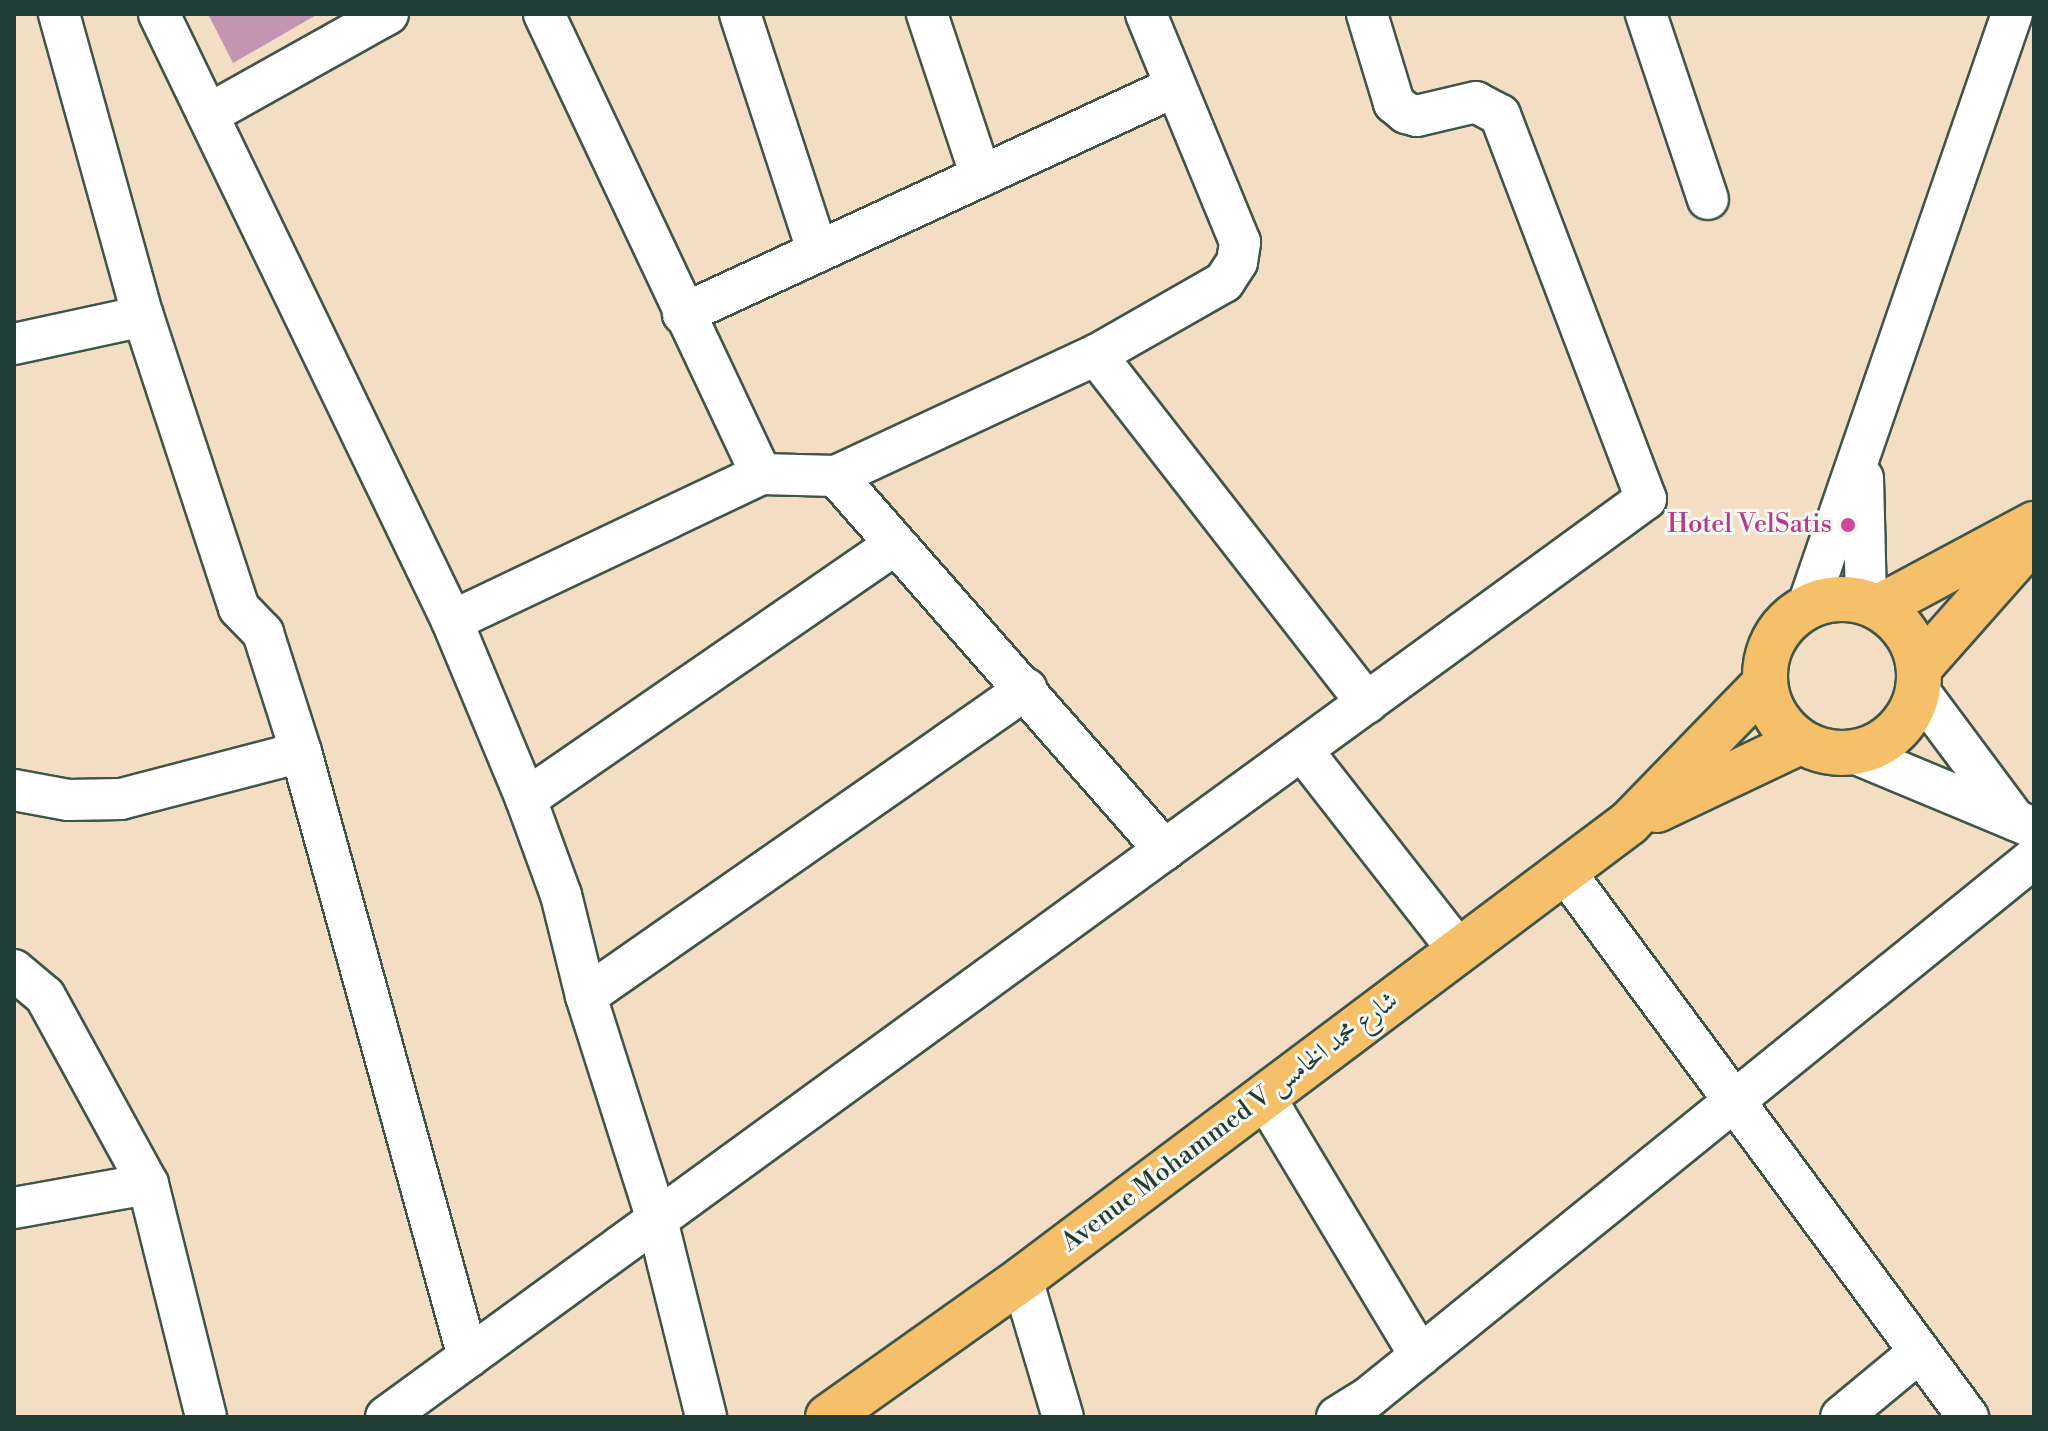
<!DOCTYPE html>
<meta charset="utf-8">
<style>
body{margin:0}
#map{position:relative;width:2048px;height:1431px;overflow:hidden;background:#f3dec4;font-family:"Libre Bodoni",Amiri,serif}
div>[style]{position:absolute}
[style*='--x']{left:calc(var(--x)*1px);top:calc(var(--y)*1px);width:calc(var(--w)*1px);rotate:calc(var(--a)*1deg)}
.building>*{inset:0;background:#c395b3}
.roads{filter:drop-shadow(2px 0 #3f554a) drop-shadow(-2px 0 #3f554a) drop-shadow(0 2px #3f554a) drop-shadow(0 -2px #3f554a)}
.minor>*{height:40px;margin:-20px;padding:0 20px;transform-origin:20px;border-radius:20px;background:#fff}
.major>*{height:44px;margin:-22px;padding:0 22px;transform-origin:22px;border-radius:22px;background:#f6c06b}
.major>.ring{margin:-22px;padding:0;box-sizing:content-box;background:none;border:44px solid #f6c06b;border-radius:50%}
.dots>*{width:22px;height:22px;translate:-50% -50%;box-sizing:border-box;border:4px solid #f6f6f2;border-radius:50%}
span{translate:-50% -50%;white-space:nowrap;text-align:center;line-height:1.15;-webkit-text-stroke:6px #f6f6f2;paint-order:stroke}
.hotel-label{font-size:26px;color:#b23c85}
.right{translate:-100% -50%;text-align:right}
.street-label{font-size:26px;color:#1f3d34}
.frame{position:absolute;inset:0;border:16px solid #1f3d34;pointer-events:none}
</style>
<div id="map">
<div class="building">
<i style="clip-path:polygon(208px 14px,318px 14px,233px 63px)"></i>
</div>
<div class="roads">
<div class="minor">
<i style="--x:59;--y:14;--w:313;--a:74.5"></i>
<i style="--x:143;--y:316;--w:307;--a:71.8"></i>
<i style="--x:239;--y:608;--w:35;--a:46"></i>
<i style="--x:263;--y:633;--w:125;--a:72.3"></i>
<i style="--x:301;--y:752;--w:628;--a:74.57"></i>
<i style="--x:159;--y:14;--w:674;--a:64.23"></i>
<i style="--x:452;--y:621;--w:193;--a:67.4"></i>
<i style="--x:526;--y:799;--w:102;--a:70"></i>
<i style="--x:561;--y:895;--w:104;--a:76.1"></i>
<i style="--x:586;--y:996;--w:235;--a:72.4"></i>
<i style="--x:657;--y:1220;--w:203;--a:76"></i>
<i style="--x:544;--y:14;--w:509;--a:64.74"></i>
<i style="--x:740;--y:14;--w:250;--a:71.9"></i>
<i style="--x:927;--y:14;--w:171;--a:71.6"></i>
<i style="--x:1646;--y:14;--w:195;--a:71.5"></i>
<i style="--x:209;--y:114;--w:205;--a:-29.2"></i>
<i style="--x:683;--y:314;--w:541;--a:-24.81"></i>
<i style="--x:14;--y:344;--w:132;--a:-12.2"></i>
<i style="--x:1096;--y:355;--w:441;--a:52.1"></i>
<i style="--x:836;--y:476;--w:498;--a:48.7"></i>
<i style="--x:1863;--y:478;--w:124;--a:88.6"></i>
<i style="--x:1808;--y:605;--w:625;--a:-70.96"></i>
<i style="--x:452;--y:621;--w:342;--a:-25.4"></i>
<i style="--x:761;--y:474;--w:75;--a:1.5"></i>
<i style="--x:836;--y:476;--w:287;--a:-25"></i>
<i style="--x:1096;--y:355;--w:147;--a:-29.7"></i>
<i style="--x:1224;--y:282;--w:24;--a:-57"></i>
<i style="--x:1237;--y:262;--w:20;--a:-81"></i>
<i style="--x:1240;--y:242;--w:247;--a:-112.4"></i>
<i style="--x:1919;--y:691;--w:161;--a:53.3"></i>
<i style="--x:1302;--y:750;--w:254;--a:52"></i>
<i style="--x:1854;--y:753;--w:195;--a:22.6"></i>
<i style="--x:14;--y:790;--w:55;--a:10.5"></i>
<i style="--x:68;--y:800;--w:53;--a:-1.1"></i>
<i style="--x:121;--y:799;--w:186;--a:-14.6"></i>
<i style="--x:526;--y:799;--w:447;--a:-34.6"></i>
<i style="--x:1565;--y:872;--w:678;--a:53.52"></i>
<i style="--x:14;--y:970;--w:40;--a:40"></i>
<i style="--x:45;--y:996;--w:214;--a:61.3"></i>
<i style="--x:148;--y:1184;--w:240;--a:76"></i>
<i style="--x:586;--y:996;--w:537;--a:-34.9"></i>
<i style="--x:1264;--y:1096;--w:303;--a:59"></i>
<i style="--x:14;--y:1208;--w:136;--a:-10.2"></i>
<i style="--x:1022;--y:1279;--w:144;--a:73.5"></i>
<i style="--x:386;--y:1417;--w:1559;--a:-36.08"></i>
<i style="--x:1646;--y:499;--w:411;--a:-110.8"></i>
<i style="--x:1500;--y:115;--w:27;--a:-152"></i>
<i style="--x:1476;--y:102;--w:61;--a:166.7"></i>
<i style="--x:1417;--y:116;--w:11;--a:-165"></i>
<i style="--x:1406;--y:113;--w:16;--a:-140"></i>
<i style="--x:1394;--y:103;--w:93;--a:-106.9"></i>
<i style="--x:1337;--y:1417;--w:38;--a:-32"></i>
<i style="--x:1369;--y:1397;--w:856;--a:-39.03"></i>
<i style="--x:1841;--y:1417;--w:99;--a:-39.7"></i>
</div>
<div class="major">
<i class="ring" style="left:1765px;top:599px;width:110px;height:110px"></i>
<i style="--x:1879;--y:607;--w:176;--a:-28.2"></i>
<i style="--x:1920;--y:667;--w:172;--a:-48.5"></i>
<i style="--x:1657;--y:810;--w:158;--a:-25.4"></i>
<i style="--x:828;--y:1417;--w:238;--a:-35.4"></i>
<i style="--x:1022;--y:1279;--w:759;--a:-36.92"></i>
<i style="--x:1629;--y:823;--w:194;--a:-45.8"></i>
</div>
</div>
<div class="dots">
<i style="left:1848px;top:525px;background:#d1479c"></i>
</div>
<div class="hotel-label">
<span class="right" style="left:1832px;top:525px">Hotel VelSatis</span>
</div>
<div class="street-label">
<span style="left:1230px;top:1122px;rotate:-37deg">Avenue Mohammed V شارع محمد الخامس</span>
</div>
<div class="frame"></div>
</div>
